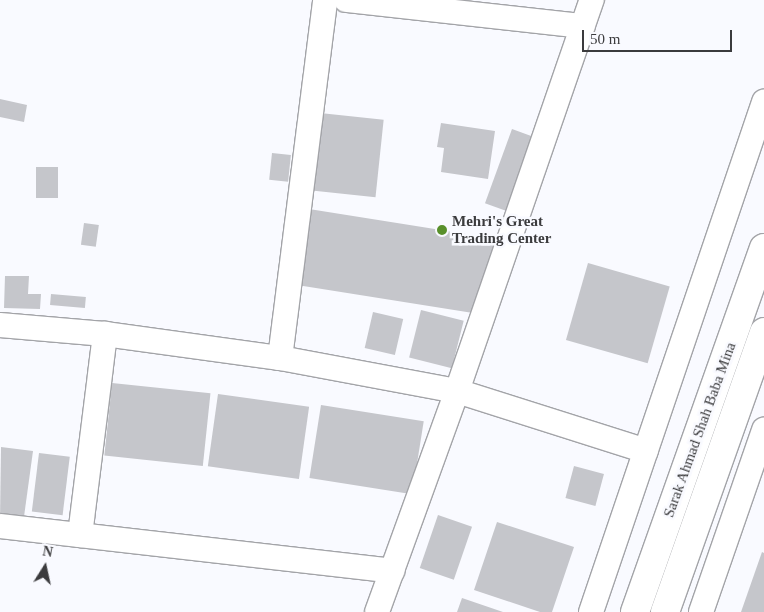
<!DOCTYPE html>
<style>
body{margin:0}
#map{position:relative;width:764px;height:612px;overflow:hidden;background:#f9faff;font-family:Georgia,serif}
div>[style]{position:absolute}
[style*='--x']{left:calc(var(--x)*1px);top:calc(var(--y)*1px);width:calc(var(--w)*1px);rotate:calc(var(--a)*1deg)}
.building>*{inset:0;background:#c5c6cb;transform-origin:0 0}
.roads{filter:drop-shadow(1px 0 #a3a4a8) drop-shadow(-1px 0 #a3a4a8) drop-shadow(0 1px #a3a4a8) drop-shadow(0 -1px #a3a4a8)}
.street>*{height:24px;margin:-12px;padding:0 12px;transform-origin:12px;border-radius:12px;background:#fff}
.highway>*{height:28px;margin:-14px;padding:0 14px;transform-origin:14px;border-radius:14px;background:#fff}
.dots>*{width:14px;height:14px;translate:-50% -50%;box-sizing:border-box;border:2px solid #f9faff;border-radius:50%}
span{translate:-50% -50%;white-space:nowrap;text-align:center;line-height:1.15;-webkit-text-stroke:5px #f9faff;paint-order:stroke}
.poi-label{font-size:15px;color:#3b3b3d;font-weight:700}
.left{translate:0 -50%;text-align:left}
.street-label{font-size:15px;color:#3b3b3d}
.north{position:absolute;left:20px;top:542px;width:50px;height:50px;-webkit-text-stroke:4px #f9faff;paint-order:stroke;rotate:10deg;font-size:14px;font-weight:700;line-height:20px;text-align:center;color:#3b3b3d}
.north::after{content:'';display:block;margin:auto;width:18px;height:22px;background:#3b3b3d;clip-path:polygon(50% 0,100% 100%,50% 72%,0 100%)}
.scale{position:absolute;left:582px;top:30px;width:150px;height:22px;box-sizing:border-box;border:2px solid #3b3b3d;border-top:0;padding-left:6px;font-size:15px;line-height:18px;white-space:nowrap;color:#3b3b3d;-webkit-text-stroke:4px #f9faff;paint-order:stroke}
</style>
<div id="map">
<div class="building">
<i style="clip-path:polygon(0 99px,27px 105px,24px 122px,0 117px)"></i>
<i style="left:320px;top:113px;width:64px;height:78px;rotate:6deg"></i>
<i style="clip-path:polygon(441px 123px,495px 131px,488px 179px,441px 172px,444px 148px,437px 147px)"></i>
<i style="left:512px;top:129px;width:27px;height:79px;rotate:20deg"></i>
<i style="left:272px;top:153px;width:19px;height:27px;rotate:6deg"></i>
<i style="left:36px;top:167px;width:22px;height:31px"></i>
<i style="left:309px;top:209px;width:191px;height:77px;rotate:9deg"></i>
<i style="left:84px;top:223px;width:15px;height:22px;rotate:8deg"></i>
<i style="left:588px;top:263px;width:85px;height:80px;rotate:16deg"></i>
<i style="clip-path:polygon(5px 276px,29px 276px,28px 294px,41px 294px,40px 309px,4px 308px)"></i>
<i style="left:51px;top:294px;width:35px;height:11px;rotate:5deg"></i>
<i style="left:421px;top:310px;width:44px;height:49px;rotate:14deg"></i>
<i style="left:373px;top:312px;width:31px;height:37px;rotate:13deg"></i>
<i style="left:112px;top:383px;width:99px;height:73px;rotate:6deg"></i>
<i style="left:218px;top:394px;width:92px;height:73px;rotate:8deg"></i>
<i style="left:321px;top:405px;width:104px;height:74px;rotate:9deg"></i>
<i style="clip-path:polygon(1px 447px,33px 451px,23px 524px,0 521px)"></i>
<i style="left:39px;top:453px;width:31px;height:59px;rotate:7deg"></i>
<i style="left:574px;top:466px;width:31px;height:33px;rotate:15deg"></i>
<i style="left:438px;top:515px;width:36px;height:56px;rotate:19deg"></i>
<i style="clip-path:polygon(497px 522px,574px 547px,552px 612px,540px 612px,474px 590px)"></i>
<i style="clip-path:polygon(762px 552px,764px 553px,764px 612px,741px 612px)"></i>
<i style="clip-path:polygon(462px 598px,503px 612px,457px 612px)"></i>
</div>
<div class="roads">
<div class="street">
<i style="--x:346;--y:0;--w:238;--a:6.3"></i>
<i style="--x:0;--y:325;--w:105;--a:4.9"></i>
<i style="--x:105;--y:334;--w:177;--a:7.8"></i>
<i style="--x:280;--y:358;--w:180;--a:10.6"></i>
<i style="--x:457;--y:391;--w:198;--a:17.6"></i>
<i style="--x:280;--y:358;--w:361;--a:-82.8"></i>
<i style="--x:0;--y:526;--w:395;--a:6.5"></i>
<i style="--x:80;--y:535;--w:203;--a:-82.9"></i>
<i style="--x:377;--y:612;--w:235;--a:-70.1"></i>
<i style="--x:457;--y:391;--w:414;--a:-71"></i>
<i style="--x:591;--y:612;--w:539;--a:-71.26"></i>
<i style="--x:701;--y:612;--w:193;--a:-70.9"></i>
</div>
<div class="highway">
<i style="--x:635;--y:612;--w:386;--a:-70.5"></i>
<i style="--x:665;--y:612;--w:297;--a:-70.5"></i>
</div>
</div>
<div class="dots">
<i style="left:442px;top:230px;background:#59902b"></i>
</div>
<div class="poi-label">
<span class="left" style="left:452px;top:230px">Mehri's Great<br>Trading Center</span>
</div>
<div class="street-label">
<span style="left:700px;top:430px;rotate:-70deg">Sarak Ahmad Shah Baba Mina</span>
</div>
<div class="north">N</div>
<div class="scale">50 m</div>
</div>
